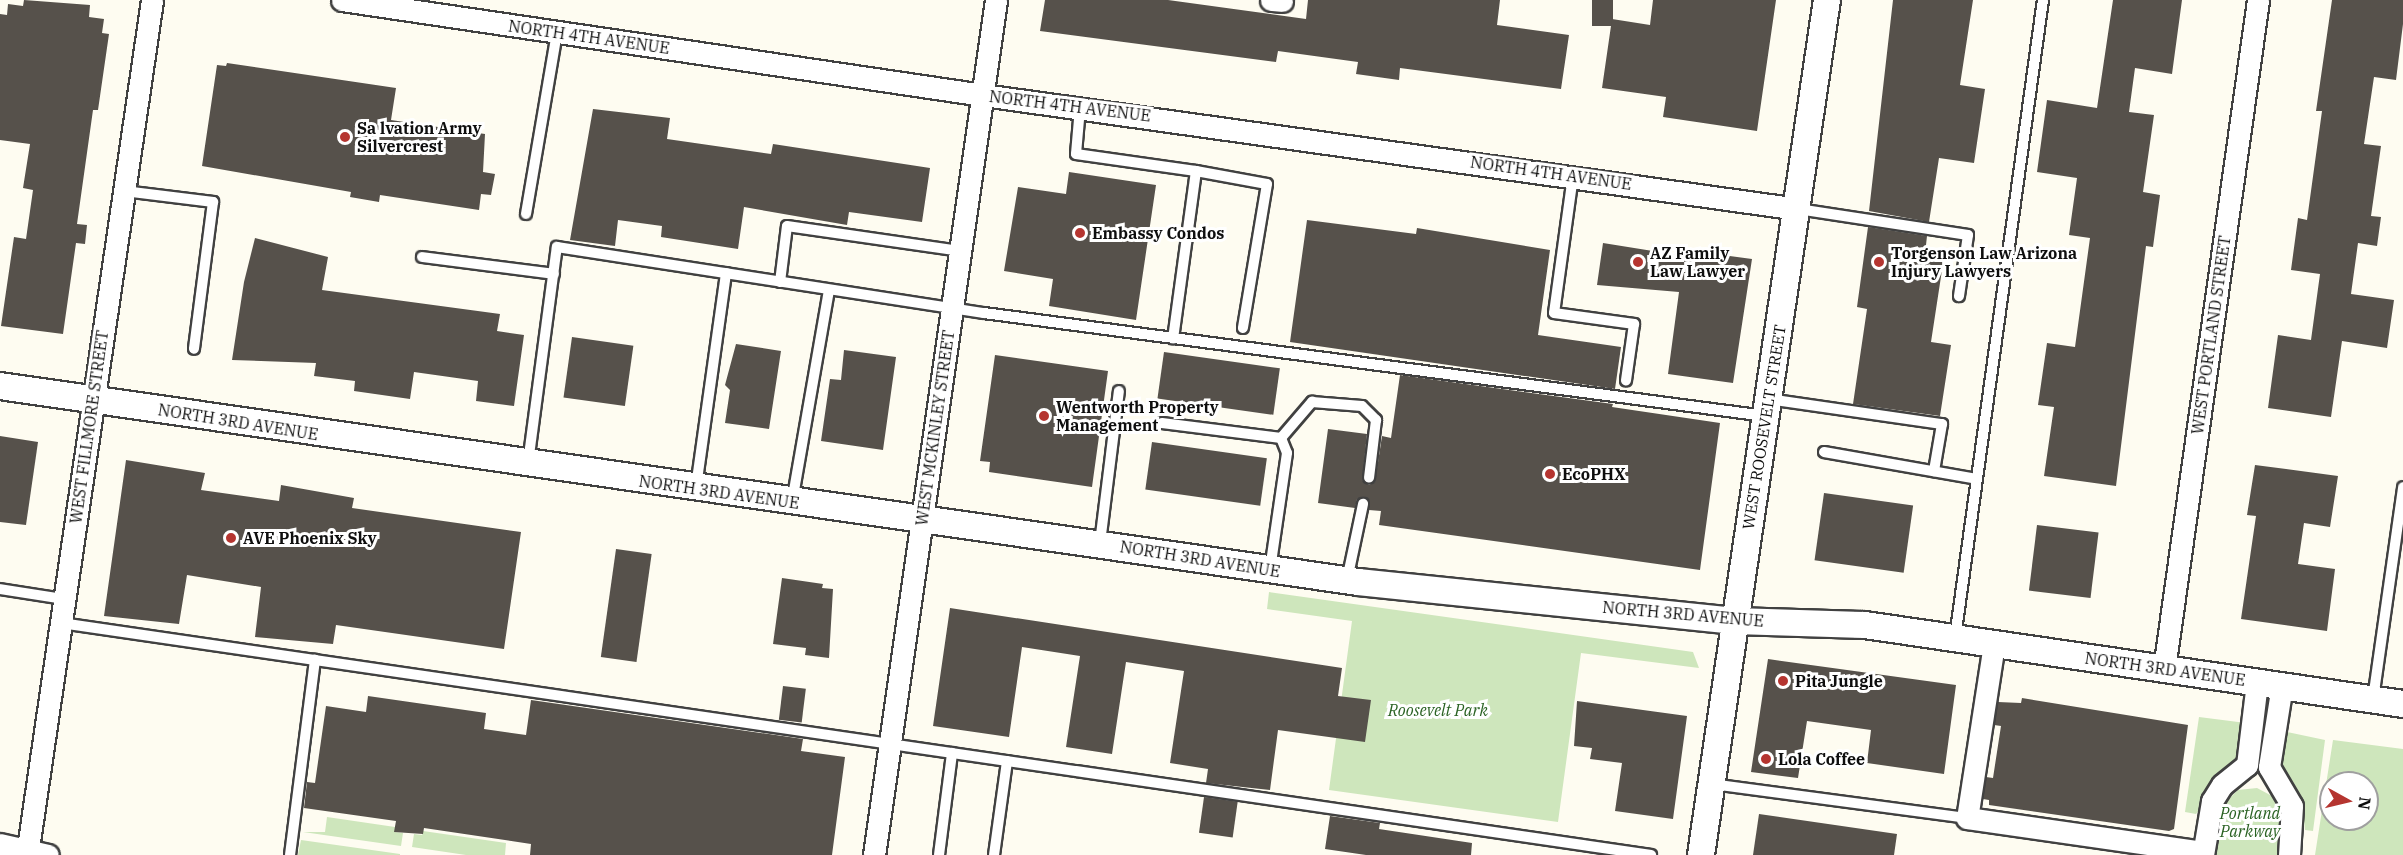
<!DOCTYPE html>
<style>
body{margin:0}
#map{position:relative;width:2403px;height:855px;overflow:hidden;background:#fefcf1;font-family:"IBM Plex Serif",serif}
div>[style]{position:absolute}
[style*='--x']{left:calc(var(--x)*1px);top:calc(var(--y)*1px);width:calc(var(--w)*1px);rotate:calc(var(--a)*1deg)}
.green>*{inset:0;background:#cee6bc}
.building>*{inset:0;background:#56514b;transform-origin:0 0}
.roads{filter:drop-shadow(2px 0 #414141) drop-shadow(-2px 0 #414141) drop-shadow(0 2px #414141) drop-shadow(0 -2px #414141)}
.service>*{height:10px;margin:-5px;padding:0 5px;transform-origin:5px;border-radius:5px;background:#fff}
.minor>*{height:21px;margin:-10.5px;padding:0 10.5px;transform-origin:10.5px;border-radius:10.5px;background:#fff}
.tertiary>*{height:26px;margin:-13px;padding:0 13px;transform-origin:13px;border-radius:13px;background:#fff}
.dots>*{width:16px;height:16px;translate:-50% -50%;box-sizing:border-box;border:3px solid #fff;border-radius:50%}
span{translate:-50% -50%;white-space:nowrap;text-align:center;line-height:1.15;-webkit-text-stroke:6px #fff;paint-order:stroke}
.street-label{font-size:16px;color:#0e0e0e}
.poi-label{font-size:16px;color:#0e0e0e;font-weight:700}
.left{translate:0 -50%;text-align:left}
.park-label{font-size:16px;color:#2a6223;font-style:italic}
.north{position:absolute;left:2319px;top:771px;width:60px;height:60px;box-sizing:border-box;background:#fff;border:2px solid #9f9f9f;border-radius:50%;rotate:98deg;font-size:16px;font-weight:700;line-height:24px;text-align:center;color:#0e0e0e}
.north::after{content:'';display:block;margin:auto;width:21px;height:27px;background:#b53530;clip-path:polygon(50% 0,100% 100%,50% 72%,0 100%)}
</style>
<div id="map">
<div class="green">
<i style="clip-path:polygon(1269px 592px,1693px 652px,1699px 668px,1581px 653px,1558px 822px,1329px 790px,1352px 621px,1267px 609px)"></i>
<i style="clip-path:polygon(2199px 717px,2246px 723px,2238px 763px,2196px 814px,2185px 812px)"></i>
<i style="clip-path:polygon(2282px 731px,2325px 740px,2313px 831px,2305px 830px,2302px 803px,2283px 775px,2280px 762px)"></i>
<i style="clip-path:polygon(evenodd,2333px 740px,2403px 749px,2403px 855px,2315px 855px,2333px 740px,2331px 783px,2367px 783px,2367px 819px,2331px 819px,2331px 783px)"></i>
<i style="clip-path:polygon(2257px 788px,2272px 796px,2283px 808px,2280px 855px,2211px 855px,2218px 809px,2238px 790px)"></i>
<i style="clip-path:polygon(327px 817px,395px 827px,395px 832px,403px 833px,401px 846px,303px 832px,325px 832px)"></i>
<i style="clip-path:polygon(423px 831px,506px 843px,505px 855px,466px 855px,412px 847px,414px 834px,422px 835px)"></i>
<i style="clip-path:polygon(301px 840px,400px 854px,400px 855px,298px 855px)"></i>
</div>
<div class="building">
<i style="clip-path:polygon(24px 0,90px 5px,89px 17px,104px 19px,102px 33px,109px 34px,98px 110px,93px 110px,77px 224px,87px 225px,85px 244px,76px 243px,63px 334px,1px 326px,14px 237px,26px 239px,33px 190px,23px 188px,30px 144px,0 140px,0 14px,7px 15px,8px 4px,23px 6px)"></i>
<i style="clip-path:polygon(1045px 0,1168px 0,1306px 19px,1308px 0,1500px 0,1497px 25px,1569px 35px,1561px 89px,1400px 68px,1399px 80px,1356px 74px,1358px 62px,1278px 51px,1276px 62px,1040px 31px)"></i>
<i style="left:1592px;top:0;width:21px;height:26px"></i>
<i style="clip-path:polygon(1653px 0,1776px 0,1757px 131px,1663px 117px,1666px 97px,1602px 88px,1612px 19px,1650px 25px)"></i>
<i style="clip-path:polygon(1893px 0,1973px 0,1960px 85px,1985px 89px,1974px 163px,1939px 158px,1929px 222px,1869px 211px)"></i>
<i style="clip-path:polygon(2113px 0,2182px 0,2172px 74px,2135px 68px,2129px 112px,2154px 115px,2143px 192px,2160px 195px,2153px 247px,2146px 246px,2116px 486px,2044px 476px,2054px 407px,2038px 405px,2047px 343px,2075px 347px,2090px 238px,2069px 235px,2077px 178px,2037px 172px,2047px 100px,2097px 108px)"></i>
<i style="clip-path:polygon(2332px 0,2403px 0,2403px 24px,2396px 80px,2374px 77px,2364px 144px,2381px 146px,2371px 216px,2381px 217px,2377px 246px,2358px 243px,2351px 294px,2394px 300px,2387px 348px,2342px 341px,2331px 417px,2268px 408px,2278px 335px,2311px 340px,2320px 274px,2291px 270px,2298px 218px,2307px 220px,2322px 111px,2316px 111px)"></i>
<i style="clip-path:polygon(227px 63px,396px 88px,391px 120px,485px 134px,483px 172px,495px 174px,491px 195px,481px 194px,479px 210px,380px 195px,379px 202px,350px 197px,351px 192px,202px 166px,217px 65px,226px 66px)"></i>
<i style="clip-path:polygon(593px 109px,670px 118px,667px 139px,771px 154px,773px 144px,930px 168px,922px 222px,849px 212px,847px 225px,744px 207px,738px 249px,661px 237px,662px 226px,618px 220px,615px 246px,570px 240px)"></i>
<i style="clip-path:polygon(1069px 172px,1156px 185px,1136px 320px,1049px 306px,1053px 279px,1004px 271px,1018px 187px,1066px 194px)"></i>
<i style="clip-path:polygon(1307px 220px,1416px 234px,1417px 228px,1550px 250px,1538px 335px,1621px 347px,1615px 389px,1290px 342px)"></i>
<i style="clip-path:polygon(1868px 227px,1927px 236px,1925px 254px,1944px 257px,1931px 342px,1951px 345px,1940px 416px,1853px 404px,1867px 309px,1857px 307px)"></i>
<i style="clip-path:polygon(255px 238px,328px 257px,322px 290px,500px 314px,497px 331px,524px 335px,514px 406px,476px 401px,478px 381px,414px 372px,410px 399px,354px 391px,355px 381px,314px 376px,316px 363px,232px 360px,244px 282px)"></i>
<i style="clip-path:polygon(1603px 243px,1684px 256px,1685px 250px,1752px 259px,1733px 383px,1668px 374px,1679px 292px,1597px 285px)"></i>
<i style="left:572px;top:337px;width:62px;height:61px;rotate:8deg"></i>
<i style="clip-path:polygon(736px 344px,781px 351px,769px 429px,725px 423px,730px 390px,725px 385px)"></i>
<i style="clip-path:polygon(844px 350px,896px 357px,883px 450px,821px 441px,830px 379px,841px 380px)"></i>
<i style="left:1164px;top:352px;width:117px;height:47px;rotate:8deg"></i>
<i style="clip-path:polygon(995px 355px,1108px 371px,1092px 487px,989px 472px,990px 462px,980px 461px)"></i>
<i style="clip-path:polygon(1400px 375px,1613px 404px,1612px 407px,1720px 423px,1700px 570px,1379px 525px,1381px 511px,1369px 510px,1370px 501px,1364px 497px,1357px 499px,1355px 508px,1318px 503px,1328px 429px,1367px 434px,1362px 480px,1369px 485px,1375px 482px,1382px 436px,1391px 438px)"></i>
<i style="clip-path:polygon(0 436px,38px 442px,26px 525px,0 522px)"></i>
<i style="left:1152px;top:442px;width:116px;height:48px;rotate:8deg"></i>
<i style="clip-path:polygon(126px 460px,205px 473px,201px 490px,279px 501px,281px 485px,354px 498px,352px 508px,521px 532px,504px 649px,336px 625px,333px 644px,255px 637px,261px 587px,187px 575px,179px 624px,104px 616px)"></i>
<i style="clip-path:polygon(2255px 465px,2338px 476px,2330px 527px,2304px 523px,2298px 564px,2335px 569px,2327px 631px,2241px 619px,2256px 516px,2247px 515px)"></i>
<i style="left:1824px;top:493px;width:90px;height:68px;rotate:8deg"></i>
<i style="left:2037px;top:525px;width:62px;height:66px;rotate:7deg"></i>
<i style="left:616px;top:549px;width:36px;height:109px;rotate:8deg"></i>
<i style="clip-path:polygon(782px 578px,823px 584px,822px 588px,833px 589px,829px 658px,805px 655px,806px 648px,773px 644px)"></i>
<i style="clip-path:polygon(950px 608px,1342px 668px,1338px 696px,1371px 700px,1365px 742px,1278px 730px,1270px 790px,1206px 783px,1208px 769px,1170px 763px,1184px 671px,1126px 662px,1112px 754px,1066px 747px,1080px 656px,1022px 647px,1009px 737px,933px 726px)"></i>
<i style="clip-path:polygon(1768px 659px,1956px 685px,1944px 774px,1867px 763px,1871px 730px,1807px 721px,1798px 778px,1751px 772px)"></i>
<i style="left:783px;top:686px;width:23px;height:34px;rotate:7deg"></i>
<i style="clip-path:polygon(368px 696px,486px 713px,484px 729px,526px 735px,531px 700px,803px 739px,801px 751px,845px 757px,832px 855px,530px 855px,531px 844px,424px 828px,423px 834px,394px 832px,396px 821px,304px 808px,307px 782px,315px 783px,326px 706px,366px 712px)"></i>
<i style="clip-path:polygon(2022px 698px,2188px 725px,2174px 829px,2169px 831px,1989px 805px,1989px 800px,1983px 799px,1986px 777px,1993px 778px,2001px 726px,1994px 725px,1998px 702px,2021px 703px)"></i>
<i style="clip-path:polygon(1577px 701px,1687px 716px,1673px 819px,1615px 811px,1622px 763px,1590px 759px,1592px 748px,1574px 746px)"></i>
<i style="left:1204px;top:797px;width:34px;height:36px;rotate:8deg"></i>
<i style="clip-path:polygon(1759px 814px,1897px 834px,1894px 855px,1753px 855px)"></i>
<i style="clip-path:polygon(1330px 816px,1380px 823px,1379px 829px,1472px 843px,1471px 855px,1366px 855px,1325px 849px)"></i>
</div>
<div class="roads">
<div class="service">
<i style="--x:1080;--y:108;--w:46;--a:95"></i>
<i style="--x:1076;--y:154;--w:121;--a:8.1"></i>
<i style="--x:1196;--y:171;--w:169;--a:97.8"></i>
<i style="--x:1196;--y:171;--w:72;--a:10.4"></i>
<i style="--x:1267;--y:184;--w:146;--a:99.5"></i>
<i style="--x:1573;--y:176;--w:138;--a:97.9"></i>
<i style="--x:1554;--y:313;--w:81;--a:7.8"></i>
<i style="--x:1634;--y:324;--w:57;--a:98.1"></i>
<i style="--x:124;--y:191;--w:90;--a:7"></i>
<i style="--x:213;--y:202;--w:148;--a:97.4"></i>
<i style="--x:1798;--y:209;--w:172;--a:8.7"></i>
<i style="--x:1968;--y:235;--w:62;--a:98.4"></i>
<i style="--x:526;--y:214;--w:185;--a:-80.3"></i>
<i style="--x:422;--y:257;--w:133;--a:7.3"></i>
<i style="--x:780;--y:282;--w:56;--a:-82.9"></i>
<i style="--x:787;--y:226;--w:176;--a:8.2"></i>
<i style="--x:1768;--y:399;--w:176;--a:8.2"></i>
<i style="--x:1942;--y:424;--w:48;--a:99.7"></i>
<i style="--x:1162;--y:423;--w:120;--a:7.2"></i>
<i style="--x:1281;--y:438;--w:16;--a:68"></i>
<i style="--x:1287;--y:453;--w:117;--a:98.3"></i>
<i style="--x:1281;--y:438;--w:48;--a:-49.3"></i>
<i style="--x:1312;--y:402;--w:50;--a:4.6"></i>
<i style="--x:1362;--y:406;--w:20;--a:45"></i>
<i style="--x:1376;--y:420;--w:58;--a:96.9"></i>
<i style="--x:1824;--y:452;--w:155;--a:10"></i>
<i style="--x:528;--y:463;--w:218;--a:-82.4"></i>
<i style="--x:557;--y:247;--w:432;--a:8.8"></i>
<i style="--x:984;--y:313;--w:788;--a:7.51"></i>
<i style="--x:696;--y:487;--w:216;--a:-82"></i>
<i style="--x:792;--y:502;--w:215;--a:-80.1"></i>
<i style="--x:1100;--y:543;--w:153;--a:-82.9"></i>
<i style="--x:1347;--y:580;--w:78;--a:-78.1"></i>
<i style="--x:0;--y:589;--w:65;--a:8.9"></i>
<i style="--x:61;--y:623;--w:1607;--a:8.3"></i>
<i style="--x:1955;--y:638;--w:644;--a:-82.15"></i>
<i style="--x:2373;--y:699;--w:214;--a:-81.9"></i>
<i style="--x:1712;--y:784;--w:257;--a:7.6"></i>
<i style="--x:290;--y:855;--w:197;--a:-82.7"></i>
<i style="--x:939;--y:855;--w:103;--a:-82.7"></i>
<i style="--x:994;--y:855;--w:95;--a:-82.1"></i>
</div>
<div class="minor">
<i style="--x:342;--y:0;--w:648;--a:8.43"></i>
<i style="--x:983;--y:95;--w:823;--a:7.96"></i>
<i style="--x:1271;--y:0;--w:11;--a:5"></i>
<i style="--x:1994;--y:644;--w:176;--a:98.8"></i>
<i style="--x:1967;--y:818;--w:238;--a:8.2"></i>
<i style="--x:2164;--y:669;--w:676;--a:-82"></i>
<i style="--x:2282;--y:685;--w:83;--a:99"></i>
<i style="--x:2269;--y:767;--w:45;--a:59.5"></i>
<i style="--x:2292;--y:806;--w:49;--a:93.5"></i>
<i style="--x:0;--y:844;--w:49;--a:12.9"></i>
<i style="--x:27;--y:855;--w:864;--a:-81.68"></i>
<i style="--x:874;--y:855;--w:864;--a:-81.88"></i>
<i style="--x:2203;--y:855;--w:55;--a:-80.5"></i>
<i style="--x:2212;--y:801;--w:19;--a:-58"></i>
<i style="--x:2222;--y:785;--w:32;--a:-39"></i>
<i style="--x:2247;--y:765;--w:84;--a:-83.1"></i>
</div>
<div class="tertiary">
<i style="--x:0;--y:386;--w:1372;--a:8.21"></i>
<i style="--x:1358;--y:582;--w:379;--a:5.9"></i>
<i style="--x:1735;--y:621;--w:130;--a:1.8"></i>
<i style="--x:1865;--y:625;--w:544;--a:8.35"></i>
<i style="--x:1701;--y:855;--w:864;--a:-81.62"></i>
</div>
</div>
<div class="dots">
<i style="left:345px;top:137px;background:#b53530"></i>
<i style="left:1080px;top:233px;background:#b53530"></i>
<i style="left:1638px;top:262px;background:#b53530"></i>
<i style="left:1879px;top:262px;background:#b53530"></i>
<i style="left:1044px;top:416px;background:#b53530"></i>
<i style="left:1550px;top:474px;background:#b53530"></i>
<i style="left:231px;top:538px;background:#b53530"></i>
<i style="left:1783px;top:681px;background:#b53530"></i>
<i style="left:1766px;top:759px;background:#b53530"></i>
</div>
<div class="street-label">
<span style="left:589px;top:37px;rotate:8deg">NORTH 4TH AVENUE</span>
<span style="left:1070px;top:106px;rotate:7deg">NORTH 4TH AVENUE</span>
<span style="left:1551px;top:173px;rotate:8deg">NORTH 4TH AVENUE</span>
<span style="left:2211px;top:335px;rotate:-82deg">WEST PORTLAND STREET</span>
<span style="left:238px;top:422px;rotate:9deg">NORTH 3RD AVENUE</span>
<span style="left:89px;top:427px;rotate:-82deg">WEST FILLMORE STREET</span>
<span style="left:1764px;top:427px;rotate:-81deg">WEST ROOSEVELT STREET</span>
<span style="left:935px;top:428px;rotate:-82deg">WEST MCKINLEY STREET</span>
<span style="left:719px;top:492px;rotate:8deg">NORTH 3RD AVENUE</span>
<span style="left:1200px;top:559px;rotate:9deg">NORTH 3RD AVENUE</span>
<span style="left:1683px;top:614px;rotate:5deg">NORTH 3RD AVENUE</span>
<span style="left:2165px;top:669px;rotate:8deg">NORTH 3RD AVENUE</span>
</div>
<div class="poi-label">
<span class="left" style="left:357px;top:137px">Sa lvation Army<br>Silvercrest</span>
<span class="left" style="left:1092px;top:233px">Embassy Condos</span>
<span class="left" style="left:1650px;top:262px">AZ Family<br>Law Lawyer</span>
<span class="left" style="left:1891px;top:262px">Torgenson Law Arizona<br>Injury Lawyers</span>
<span class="left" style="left:1056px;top:416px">Wentworth Property<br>Management</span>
<span class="left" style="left:1562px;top:474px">EcoPHX</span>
<span class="left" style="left:243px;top:538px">AVE Phoenix Sky</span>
<span class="left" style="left:1795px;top:681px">Pita Jungle</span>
<span class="left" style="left:1778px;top:759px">Lola Coffee</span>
</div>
<div class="park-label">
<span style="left:1438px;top:710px">Roosevelt Park</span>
<span style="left:2250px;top:822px">Portland<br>Parkway</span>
</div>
<div class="north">N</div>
</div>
